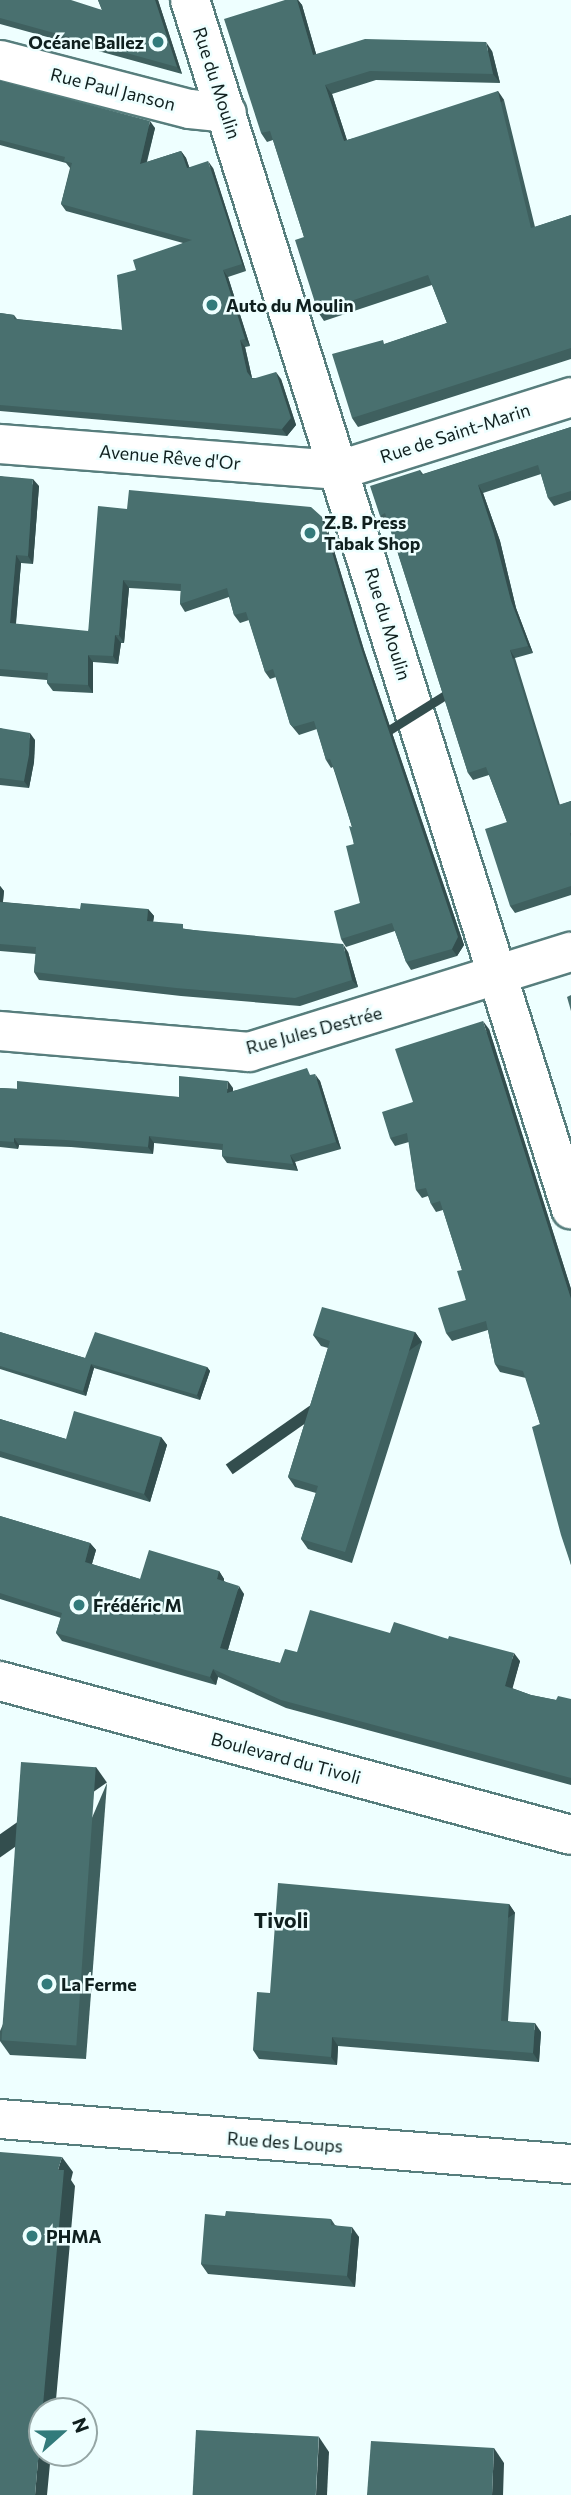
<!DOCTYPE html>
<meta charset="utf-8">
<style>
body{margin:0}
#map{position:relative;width:571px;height:2495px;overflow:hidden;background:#eff;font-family:Commissioner,sans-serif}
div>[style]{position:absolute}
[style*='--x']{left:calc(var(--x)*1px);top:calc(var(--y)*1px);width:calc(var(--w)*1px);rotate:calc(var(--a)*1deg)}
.roads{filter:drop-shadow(2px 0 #577e7d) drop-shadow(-2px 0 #577e7d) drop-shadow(0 2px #577e7d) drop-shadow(0 -2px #577e7d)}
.minor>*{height:38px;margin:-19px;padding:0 19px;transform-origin:19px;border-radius:19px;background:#fff}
.wall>*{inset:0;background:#3f605f}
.shaded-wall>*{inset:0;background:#334e4e;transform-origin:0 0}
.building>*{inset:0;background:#49706f;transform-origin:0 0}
.dots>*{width:19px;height:19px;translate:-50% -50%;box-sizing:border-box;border:4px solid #eff;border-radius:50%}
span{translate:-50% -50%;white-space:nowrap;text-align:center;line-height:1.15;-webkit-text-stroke:5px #eff;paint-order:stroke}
.poi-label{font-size:18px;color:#10201f;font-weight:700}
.right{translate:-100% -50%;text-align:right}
.left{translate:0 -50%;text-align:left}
.street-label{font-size:18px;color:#10201f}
.quarter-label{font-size:21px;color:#10201f;font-weight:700}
.north{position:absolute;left:28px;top:2397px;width:70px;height:70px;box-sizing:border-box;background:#eff;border:2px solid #95a6a5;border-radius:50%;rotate:69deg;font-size:19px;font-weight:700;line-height:28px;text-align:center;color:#10201f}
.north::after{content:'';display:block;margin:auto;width:24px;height:32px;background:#327b7b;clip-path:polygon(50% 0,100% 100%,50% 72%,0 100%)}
</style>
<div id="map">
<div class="roads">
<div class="minor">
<i style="--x:190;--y:0;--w:1268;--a:72.51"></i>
<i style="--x:0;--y:60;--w:196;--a:14.5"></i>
<i style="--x:190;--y:109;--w:37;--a:6"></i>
<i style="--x:0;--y:444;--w:341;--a:4.4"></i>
<i style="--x:340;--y:470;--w:242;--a:-17.5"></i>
<i style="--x:0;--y:1031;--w:250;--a:4.8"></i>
<i style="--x:249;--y:1052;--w:337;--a:-17.3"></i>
<i style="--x:0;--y:1681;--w:591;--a:15.09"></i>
<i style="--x:0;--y:2119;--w:573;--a:4.51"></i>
</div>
</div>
<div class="wall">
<i style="clip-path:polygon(0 0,102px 10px,98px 0,158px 0,182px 74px,0 24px)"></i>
<i style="clip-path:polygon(285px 0,298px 0,302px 5px,316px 54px,492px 51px,500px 83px,376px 80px,332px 94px,347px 140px,504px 100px,535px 227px,571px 215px,571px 359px,358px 427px,352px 418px,385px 344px,447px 323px,432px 285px,324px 321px,318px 312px,304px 237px,273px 140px,267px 142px,261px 133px)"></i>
<i style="clip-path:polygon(0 81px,155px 128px,147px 162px,181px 151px,186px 158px,189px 167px,213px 168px,246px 271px,228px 277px,250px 346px,245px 347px,252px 378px,281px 379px,296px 425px,287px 436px,0 411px,0 313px,14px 315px,17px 319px,122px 330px,136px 270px,183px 243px,66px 211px,61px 204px,70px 168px,66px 163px,0 145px)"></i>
<i style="clip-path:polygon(571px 427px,571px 500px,554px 506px,548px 498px,541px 474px,483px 493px,500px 541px,516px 608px,533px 653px,515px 658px,560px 805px,571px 801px,571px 895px,515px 913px,510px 906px,507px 822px,489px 775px,473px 780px,468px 773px,388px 522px,385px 523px,380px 516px,420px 470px,423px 474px)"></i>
<i style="clip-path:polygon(0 476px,39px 486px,33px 564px,21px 563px,16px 624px,88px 632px,127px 509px,321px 516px,326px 524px,364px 650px,464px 945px,457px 956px,411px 970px,406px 962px,395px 931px,346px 947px,341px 939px,360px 903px,352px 827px,333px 767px,331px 768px,326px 760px,317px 729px,299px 735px,290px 724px,276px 677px,270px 679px,265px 672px,249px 620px,240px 623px,234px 615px,229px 597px,185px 612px,180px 604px,181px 591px,129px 588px,124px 643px,121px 643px,118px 664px,93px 662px,93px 693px,53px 691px,47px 683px,47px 680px,0 676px)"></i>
<i style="clip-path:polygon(0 728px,35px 740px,34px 762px,29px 788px,0 785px)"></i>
<i style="clip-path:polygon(0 886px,4px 891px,3px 902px,80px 909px,148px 909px,154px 916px,153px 922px,186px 929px,348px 952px,358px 987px,300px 1006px,181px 996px,39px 980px,34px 972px,36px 954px,0 951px)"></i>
<i style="clip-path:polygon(489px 1029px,571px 1289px,571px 1565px,540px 1424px,526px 1378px,500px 1372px,495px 1364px,488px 1330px,452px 1341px,446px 1333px,466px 1300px,462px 1270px,443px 1210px,436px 1212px,431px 1204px,428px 1196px,422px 1198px,416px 1190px,409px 1142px,395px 1146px,390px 1138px,413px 1102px)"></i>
<i style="clip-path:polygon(312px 1075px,320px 1081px,341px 1149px,295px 1162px,298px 1171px,227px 1163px,222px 1156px,222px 1150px,154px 1143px,153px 1154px,71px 1147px,19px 1145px,18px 1149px,0 1147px,0 1088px,179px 1097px,233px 1088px,233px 1091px)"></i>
<i style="clip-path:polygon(0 1332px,85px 1358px,207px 1367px,210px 1371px,200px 1400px,94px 1368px,86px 1396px,0 1369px)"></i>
<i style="clip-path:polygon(415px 1332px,422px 1342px,352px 1563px,308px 1549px,301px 1539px,316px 1493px,295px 1487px,288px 1477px,328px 1348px,321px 1346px,313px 1335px)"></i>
<i style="clip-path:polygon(0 1419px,66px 1439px,161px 1437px,167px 1445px,150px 1502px,0 1457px)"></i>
<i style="clip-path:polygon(0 1516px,90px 1543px,96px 1550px,92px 1564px,140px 1579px,219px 1571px,224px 1579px,224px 1581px,244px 1594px,228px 1650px,280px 1663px,297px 1652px,390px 1633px,448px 1639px,520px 1661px,512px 1688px,531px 1695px,556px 1700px,571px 1699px,571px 1785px,286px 1708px,218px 1677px,216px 1685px,62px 1641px,56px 1633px,61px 1618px,0 1599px)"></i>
<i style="clip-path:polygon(107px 1783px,86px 2059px,10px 2055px,0 2041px,0 2031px)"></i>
<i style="clip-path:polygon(509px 1904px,515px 1913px,508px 2021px,541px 2032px,539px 2062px,338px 2046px,337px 2065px,259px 2059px,253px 2050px,270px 1993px)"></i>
<i style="clip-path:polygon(225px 2216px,331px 2219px,335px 2225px,359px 2237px,355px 2287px,208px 2274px,201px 2264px)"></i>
</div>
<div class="shaded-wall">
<i style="clip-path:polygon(155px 0,158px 0,182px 74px,177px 67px)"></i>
<i style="clip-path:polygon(297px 0,298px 0,302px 5px,319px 64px,313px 55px)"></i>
<i style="clip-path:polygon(486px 42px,492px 51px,500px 83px,493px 74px)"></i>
<i style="clip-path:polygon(325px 85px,332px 94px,350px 150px,344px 141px)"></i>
<i style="left:498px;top:91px;width:11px;height:141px;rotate:56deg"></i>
<i style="clip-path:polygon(150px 121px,155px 128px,144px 171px,140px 164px)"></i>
<i style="clip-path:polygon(181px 151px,186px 158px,192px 175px,187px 168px)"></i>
<i style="clip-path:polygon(208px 161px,213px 168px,246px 271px,242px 264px)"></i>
<i style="clip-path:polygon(223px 270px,228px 277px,250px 346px,245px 339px)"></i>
<i style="clip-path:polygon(240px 340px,245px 347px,252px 378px,247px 372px)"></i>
<i style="clip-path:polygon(276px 372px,281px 379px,296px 425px,287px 436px,282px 429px)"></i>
<i style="clip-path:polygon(33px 479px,39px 486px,33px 564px,28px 556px)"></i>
<i style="clip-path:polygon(478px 485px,483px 493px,500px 541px,516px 608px,533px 653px,528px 646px,511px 601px)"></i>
<i style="clip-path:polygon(321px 516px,326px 524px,364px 650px,464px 945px,457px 956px,452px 949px)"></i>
<i style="clip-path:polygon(16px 555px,21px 563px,15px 631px,10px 623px)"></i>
<i style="clip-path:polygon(123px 580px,129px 588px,124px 643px,119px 635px)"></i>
<i style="clip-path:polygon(115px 635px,121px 643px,118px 664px,113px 656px)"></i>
<i style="left:510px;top:650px;width:9px;height:162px;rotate:58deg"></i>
<i style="clip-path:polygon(88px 655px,93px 662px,93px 693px,88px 685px)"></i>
<i style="clip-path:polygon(30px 733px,35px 740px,34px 762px,29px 788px,24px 781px)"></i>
<i style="clip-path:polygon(0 886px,4px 891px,2px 909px,0 906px)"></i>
<i style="clip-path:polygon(148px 909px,154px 916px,152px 929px,147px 921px)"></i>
<i style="clip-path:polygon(343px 944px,348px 952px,358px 987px,352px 980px)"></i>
<i style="clip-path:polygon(483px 1021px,489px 1029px,571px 1289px,571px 1299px)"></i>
<i style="clip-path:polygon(315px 1074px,320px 1081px,341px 1149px,336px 1142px)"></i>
<i style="clip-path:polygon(228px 1081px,233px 1088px,232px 1100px,227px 1093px)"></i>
<i style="clip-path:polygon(149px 1136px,154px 1143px,153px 1154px,148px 1147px)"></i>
<i style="clip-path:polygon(14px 1138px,19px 1145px,18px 1149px,14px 1142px)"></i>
<i style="clip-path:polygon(290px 1155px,295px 1162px,298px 1171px,293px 1164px)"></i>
<i style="left:415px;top:1332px;width:12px;height:231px;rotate:55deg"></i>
<i style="clip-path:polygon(91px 1364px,94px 1368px,86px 1396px,83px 1391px)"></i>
<i style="clip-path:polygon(207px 1367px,210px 1371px,200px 1400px,197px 1395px)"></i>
<i style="clip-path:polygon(161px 1437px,167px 1445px,150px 1502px,144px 1494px)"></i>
<i style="clip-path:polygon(90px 1543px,96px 1550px,90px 1570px,85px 1562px)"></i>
<i style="clip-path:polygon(219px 1571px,224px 1579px,222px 1587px,217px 1579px)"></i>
<i style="clip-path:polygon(239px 1586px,244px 1594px,226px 1656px,220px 1648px)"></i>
<i style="clip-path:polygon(514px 1653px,520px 1661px,511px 1694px,505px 1686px)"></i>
<i style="clip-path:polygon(213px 1669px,218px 1677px,216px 1685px,210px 1677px)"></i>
<i style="left:96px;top:1767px;width:19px;height:277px;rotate:55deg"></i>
<i style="left:509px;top:1904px;width:11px;height:117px;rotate:56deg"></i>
<i style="clip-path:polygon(535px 2023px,541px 2032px,539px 2062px,533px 2053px)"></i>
<i style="clip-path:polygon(332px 2037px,338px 2046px,337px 2065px,331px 2057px)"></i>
<i style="clip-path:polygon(62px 2157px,73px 2172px,71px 2180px,75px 2186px,55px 2411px,42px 2411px,58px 2170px)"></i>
<i style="clip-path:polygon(352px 2227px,359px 2237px,355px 2287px,347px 2276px)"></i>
<i style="clip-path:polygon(42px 2414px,42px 2453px,51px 2453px,47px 2495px,35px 2495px)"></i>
<i style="clip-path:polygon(319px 2437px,329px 2452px,327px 2495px,316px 2495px)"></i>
<i style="clip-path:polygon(494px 2448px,504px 2463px,503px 2495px,492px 2495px)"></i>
</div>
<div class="building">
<i style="clip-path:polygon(0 0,71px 0,102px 10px,98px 0,155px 0,177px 67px,0 18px)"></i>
<i style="clip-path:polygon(285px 0,297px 0,313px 55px,365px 39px,486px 42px,493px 74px,370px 71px,325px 85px,344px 141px,498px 91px,531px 228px,571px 215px,571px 348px,352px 418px,332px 354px,383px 340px,384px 344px,447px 323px,428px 275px,318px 312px,295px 240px,304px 237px,270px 131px,261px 133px,224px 19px)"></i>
<i style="clip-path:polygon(0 81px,150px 121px,140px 164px,181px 151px,187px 168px,208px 161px,242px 264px,223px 270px,245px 339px,240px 340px,247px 372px,252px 379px,276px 372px,291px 418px,282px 429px,0 405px,0 313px,14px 315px,14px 319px,122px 330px,117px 275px,136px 270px,133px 260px,192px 240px,61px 204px,72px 163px,64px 161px,65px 157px,0 140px)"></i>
<i style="clip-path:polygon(571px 427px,571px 491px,548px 498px,538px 465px,478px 485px,494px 534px,511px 601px,528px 646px,510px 650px,558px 805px,571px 801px,571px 833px,570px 833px,571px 837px,571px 886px,510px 906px,485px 829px,507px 822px,486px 767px,468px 773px,385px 513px,380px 516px,370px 486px,420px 470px,421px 475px)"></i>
<i style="clip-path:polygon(0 476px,33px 479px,28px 556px,16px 555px,10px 623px,88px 631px,88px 634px,98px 506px,127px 509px,129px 490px,311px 507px,321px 516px,359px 642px,458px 937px,452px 949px,406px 962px,392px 923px,341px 939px,334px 911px,360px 903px,346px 846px,354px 844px,349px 826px,352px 827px,339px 783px,330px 759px,326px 760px,314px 721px,293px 727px,290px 724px,273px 669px,265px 672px,246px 612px,234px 615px,227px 588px,180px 604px,181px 584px,123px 580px,119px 635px,115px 635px,113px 656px,88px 655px,88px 685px,47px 683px,48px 673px,0 669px)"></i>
<i style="clip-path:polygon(0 728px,30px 733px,29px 755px,24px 781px,0 778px)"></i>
<i style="clip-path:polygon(0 902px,80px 909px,81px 903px,148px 909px,147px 921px,183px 924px,183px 929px,343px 944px,352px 980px,295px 998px,176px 988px,34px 972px,36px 947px,0 944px)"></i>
<i style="clip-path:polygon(571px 995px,571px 1011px,567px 997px)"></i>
<i style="clip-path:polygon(483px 1021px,571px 1299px,571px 1565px,561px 1535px,532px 1427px,540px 1424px,523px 1371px,495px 1364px,486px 1321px,446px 1333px,438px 1308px,466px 1300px,457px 1271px,462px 1270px,440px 1201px,431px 1204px,426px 1188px,416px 1190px,407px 1133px,390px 1138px,382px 1112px,413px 1102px,395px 1049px)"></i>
<i style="clip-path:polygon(307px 1068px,310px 1075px,315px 1074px,336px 1142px,290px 1155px,293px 1164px,222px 1156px,223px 1144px,149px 1136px,148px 1147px,66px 1140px,14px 1138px,14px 1142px,0 1141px,0 1088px,17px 1089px,17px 1081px,179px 1097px,179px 1076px,228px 1081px,227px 1093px)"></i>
<i style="clip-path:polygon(322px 1307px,415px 1332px,345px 1552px,301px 1539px,318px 1486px,288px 1477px,330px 1341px,313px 1335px)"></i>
<i style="clip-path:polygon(0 1332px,85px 1358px,95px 1332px,207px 1367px,197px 1395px,91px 1364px,83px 1391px,0 1366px)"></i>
<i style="clip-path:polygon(74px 1411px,161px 1437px,144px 1494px,0 1451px,0 1419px,66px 1439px)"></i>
<i style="clip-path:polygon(0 1516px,90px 1543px,85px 1562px,140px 1579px,149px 1550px,219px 1571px,217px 1579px,239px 1586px,220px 1648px,280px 1663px,285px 1649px,297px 1652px,310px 1610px,390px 1633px,394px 1622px,448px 1639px,449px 1636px,514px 1653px,505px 1686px,531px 1695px,556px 1700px,558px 1696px,571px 1699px,571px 1778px,281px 1700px,213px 1669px,210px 1677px,56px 1633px,62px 1613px,0 1593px)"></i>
<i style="left:21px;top:1762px;width:75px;height:279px;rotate:4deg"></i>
<i style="clip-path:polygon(278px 1883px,509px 1904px,501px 2021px,535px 2023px,533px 2053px,332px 2037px,331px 2057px,253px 2050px,257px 1992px,270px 1993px)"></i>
<i style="clip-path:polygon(0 2152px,62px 2157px,58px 2170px,64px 2170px,35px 2495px,0 2495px)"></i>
<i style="clip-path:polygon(226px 2211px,331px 2219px,331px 2225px,352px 2227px,347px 2276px,201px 2264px,205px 2214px,225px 2216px)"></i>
<i style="left:196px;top:2430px;width:123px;height:65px;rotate:3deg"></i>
<i style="clip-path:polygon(371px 2441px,494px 2448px,492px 2495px,367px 2495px)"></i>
</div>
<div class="dots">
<i style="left:158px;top:42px;background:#327b7b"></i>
<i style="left:212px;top:305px;background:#327b7b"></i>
<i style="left:310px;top:533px;background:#327b7b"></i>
<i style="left:79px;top:1605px;background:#327b7b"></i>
<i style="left:47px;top:1984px;background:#327b7b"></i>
<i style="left:32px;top:2236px;background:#327b7b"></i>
</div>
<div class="poi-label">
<span class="right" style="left:144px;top:42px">Océane Ballez</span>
<span class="left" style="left:226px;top:305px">Auto du Moulin</span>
<span class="left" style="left:324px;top:533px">Z.B. Press<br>Tabak Shop</span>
<span class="left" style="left:93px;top:1605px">Frédéric M</span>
<span class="left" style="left:61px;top:1984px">La Ferme</span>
<span class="left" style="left:46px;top:2236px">PHMA</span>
</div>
<div class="street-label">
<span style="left:217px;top:83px;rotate:72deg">Rue du Moulin</span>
<span style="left:113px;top:89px;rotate:14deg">Rue Paul Janson</span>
<span style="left:455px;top:433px;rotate:-18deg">Rue de Saint-Marin</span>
<span style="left:170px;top:457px;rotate:5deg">Avenue Rêve d'Or</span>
<span style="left:388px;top:624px;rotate:73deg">Rue du Moulin</span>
<span style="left:314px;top:1030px;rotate:-15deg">Rue Jules Destrée</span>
<span style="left:286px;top:1758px;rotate:15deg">Boulevard du Tivoli</span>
<span style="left:285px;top:2142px;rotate:4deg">Rue des Loups</span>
</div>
<div class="quarter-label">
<span style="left:281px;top:1920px">Tivoli</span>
</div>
<div class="north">N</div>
</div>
